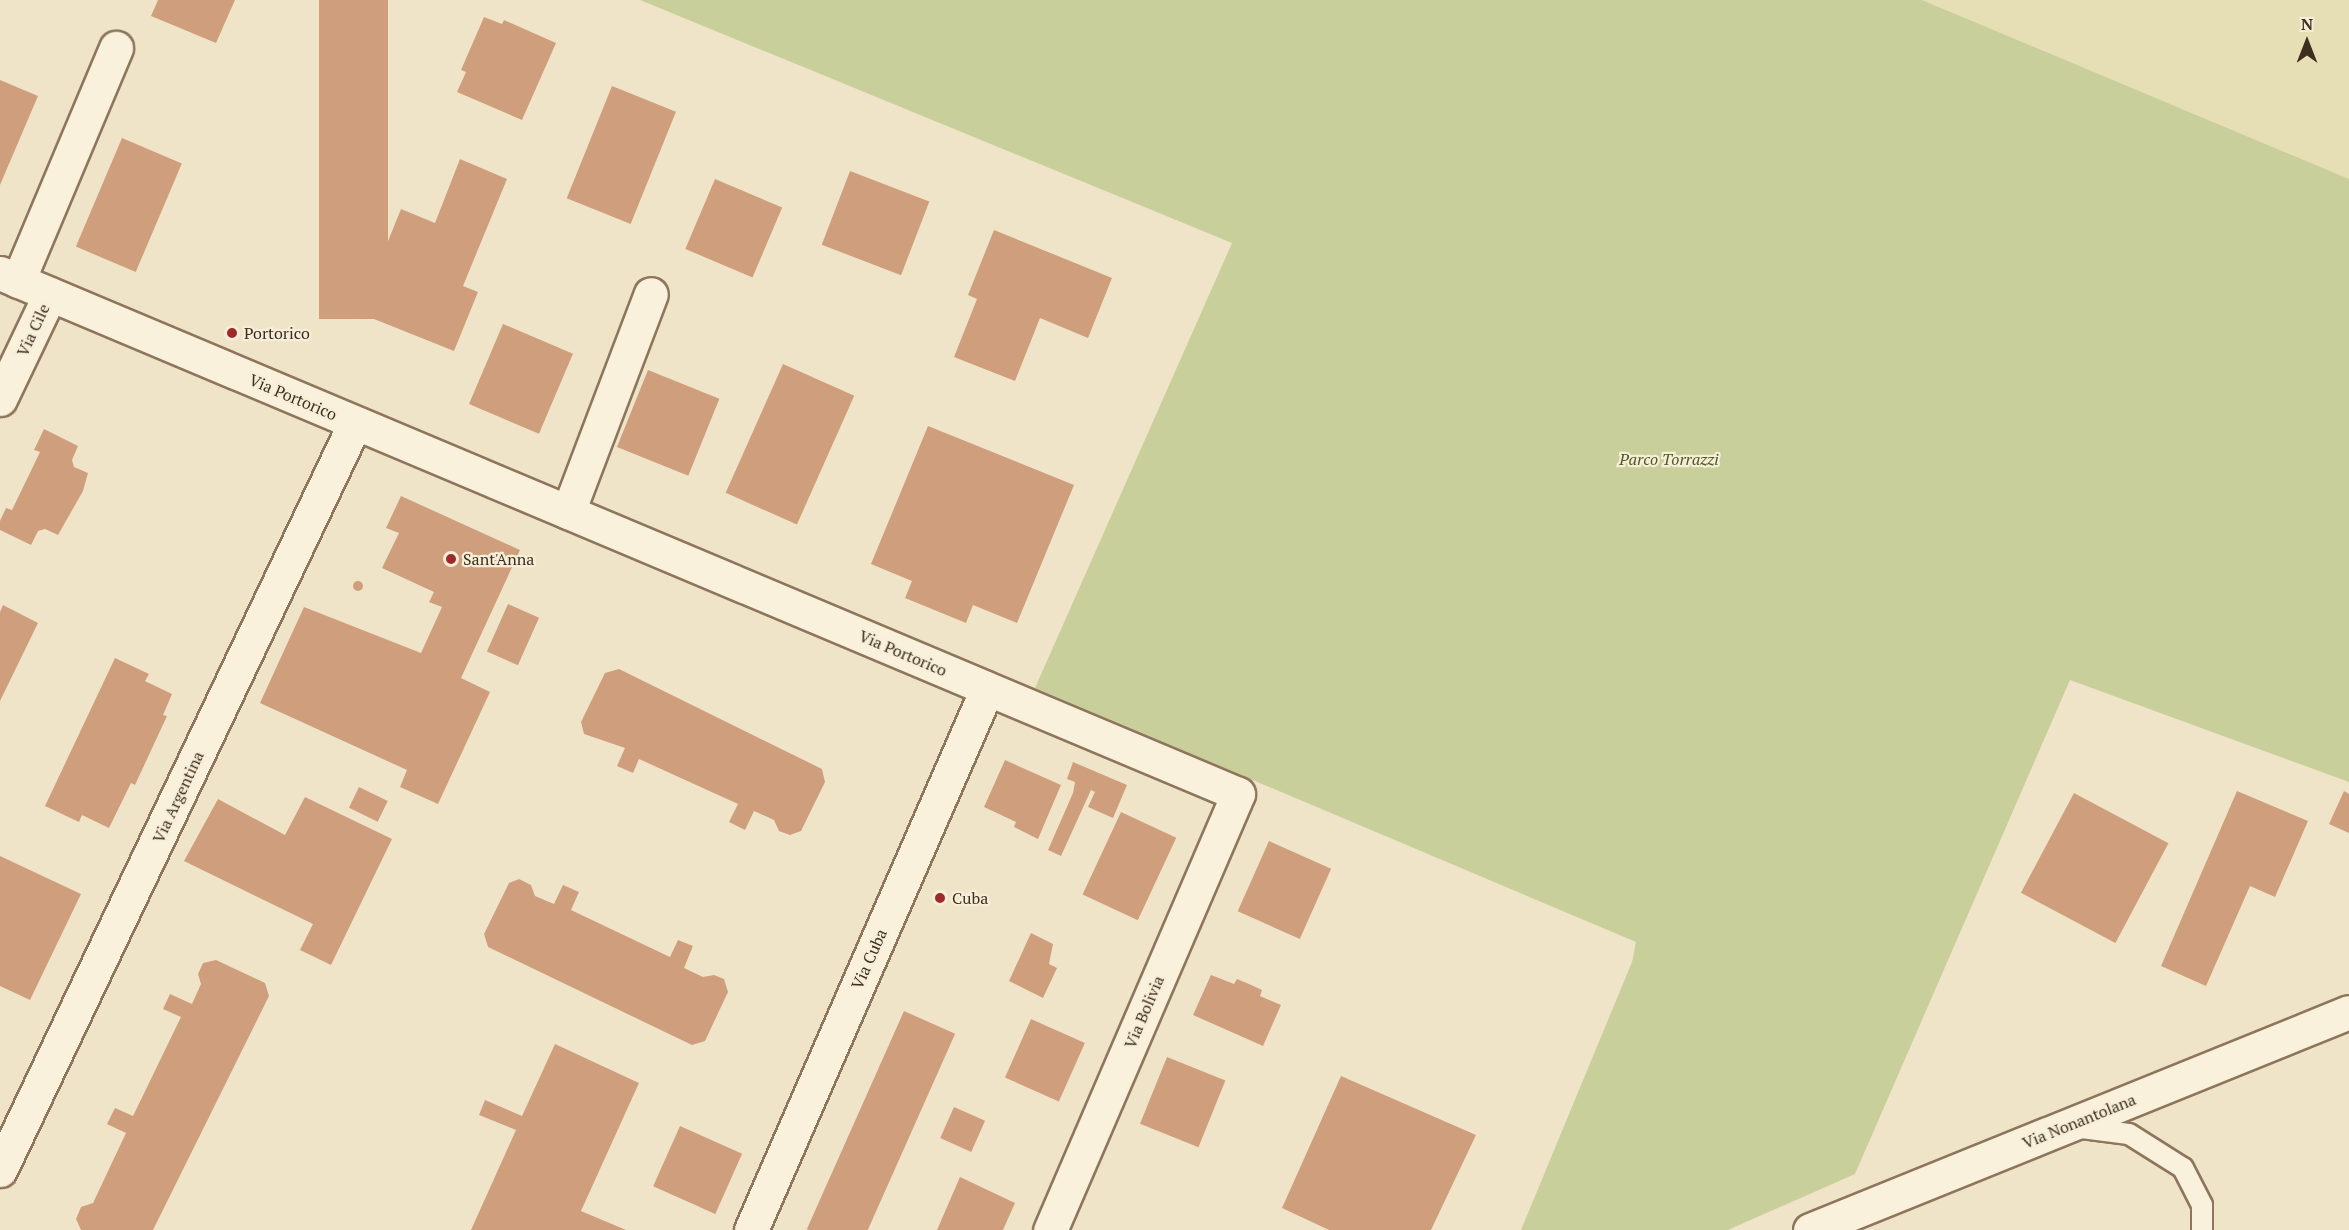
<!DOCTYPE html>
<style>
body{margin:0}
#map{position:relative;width:2349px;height:1230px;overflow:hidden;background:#f0e4c8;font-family:"PT Serif",serif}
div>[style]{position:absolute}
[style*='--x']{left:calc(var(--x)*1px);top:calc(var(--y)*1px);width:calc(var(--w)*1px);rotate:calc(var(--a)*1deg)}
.farmland>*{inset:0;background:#e6deb5}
.green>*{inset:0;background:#c9cf9b}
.building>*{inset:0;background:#cf9f7d;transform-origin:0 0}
.round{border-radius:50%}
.roads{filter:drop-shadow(2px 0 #8d765c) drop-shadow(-2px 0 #8d765c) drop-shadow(0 2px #8d765c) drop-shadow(0 -2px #8d765c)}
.service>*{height:20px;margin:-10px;padding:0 10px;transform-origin:10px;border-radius:10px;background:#faf1dc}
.minor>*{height:33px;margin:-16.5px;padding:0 16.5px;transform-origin:16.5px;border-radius:16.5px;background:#faf1dc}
.secondary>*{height:33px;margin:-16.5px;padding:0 16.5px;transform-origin:16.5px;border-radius:16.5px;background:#faf1dc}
.dots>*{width:16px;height:16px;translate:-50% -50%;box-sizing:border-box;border:3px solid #f7eed8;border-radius:50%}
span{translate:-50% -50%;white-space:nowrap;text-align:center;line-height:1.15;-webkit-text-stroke:4.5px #f7eed8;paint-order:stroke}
.street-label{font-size:16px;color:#3d2e20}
.poi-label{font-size:16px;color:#3d2e20}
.left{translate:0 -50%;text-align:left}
.park-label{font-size:16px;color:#4d5a26;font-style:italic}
.north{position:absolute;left:2277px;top:12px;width:60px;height:60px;-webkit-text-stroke:4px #f7eed8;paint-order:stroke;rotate:0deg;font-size:16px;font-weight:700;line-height:24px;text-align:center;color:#3d2e20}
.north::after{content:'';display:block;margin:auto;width:21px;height:27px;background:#3d2e20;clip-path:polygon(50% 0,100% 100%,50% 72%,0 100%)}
</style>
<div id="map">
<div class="farmland">
<i style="clip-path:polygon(1922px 0,2349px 0,2349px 179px)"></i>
</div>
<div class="green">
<i style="clip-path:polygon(640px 0,1922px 0,2349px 179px,2349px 782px,2070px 680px,1855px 1174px,1728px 1230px,1521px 1230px,1632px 962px,1636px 942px,1035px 688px,1232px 243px)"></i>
</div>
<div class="building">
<i style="clip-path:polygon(158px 0,235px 0,216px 43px,151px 16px)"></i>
<i style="left:319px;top:0;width:69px;height:319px"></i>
<i style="clip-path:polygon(484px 17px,502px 24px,504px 20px,556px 43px,522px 120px,457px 92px,466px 72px,461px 70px)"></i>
<i style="clip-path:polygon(0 80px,38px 96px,0 185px)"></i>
<i style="left:612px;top:86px;width:69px;height:121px;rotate:22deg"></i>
<i style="left:122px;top:138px;width:65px;height:118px;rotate:23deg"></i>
<i style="clip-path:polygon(460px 159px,507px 179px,463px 286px,478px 292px,454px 351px,359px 313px,401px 209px,435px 223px)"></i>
<i style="left:850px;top:171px;width:85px;height:79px;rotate:21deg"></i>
<i style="left:715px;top:179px;width:73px;height:76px;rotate:23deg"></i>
<i style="clip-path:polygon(994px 230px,1112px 278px,1088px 338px,1040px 318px,1015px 381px,954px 357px,977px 299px,968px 295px)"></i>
<i style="left:503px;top:324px;width:76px;height:87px;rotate:23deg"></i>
<i style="left:783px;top:364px;width:78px;height:141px;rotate:24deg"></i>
<i style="left:648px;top:370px;width:77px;height:83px;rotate:22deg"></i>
<i style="clip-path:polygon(928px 426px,1074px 485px,1017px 623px,973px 605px,966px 623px,905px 598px,912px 581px,871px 564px)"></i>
<i style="clip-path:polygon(44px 429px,78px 446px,72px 460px,74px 467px,88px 473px,83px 491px,58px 535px,45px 529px,38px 531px,31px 545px,0 530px,0 521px,6px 508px,12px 510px,40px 452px,34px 450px)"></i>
<i style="clip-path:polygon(401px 496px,520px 550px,461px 678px,490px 692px,438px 804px,400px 787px,407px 770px,260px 703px,304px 607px,421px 653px,442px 607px,429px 602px,434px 592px,382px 568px,399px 533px,386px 528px)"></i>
<i class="round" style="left:353px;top:581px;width:10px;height:10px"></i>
<i style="left:508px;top:604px;width:34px;height:52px;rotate:24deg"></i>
<i style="clip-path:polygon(3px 605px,38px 623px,0 701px,0 612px)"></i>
<i style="clip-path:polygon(115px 658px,149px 674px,145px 681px,172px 694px,163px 715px,167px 716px,135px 785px,131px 783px,109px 828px,82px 815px,79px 822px,45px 806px)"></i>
<i style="clip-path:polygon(619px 669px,822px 769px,825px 782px,801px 831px,790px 835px,779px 831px,774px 820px,754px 811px,745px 830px,729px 822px,738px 804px,639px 759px,633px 773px,617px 766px,625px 748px,584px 734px,581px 722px,605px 673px)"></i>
<i style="clip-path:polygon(1005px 760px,1061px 785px,1038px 839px,1014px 827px,1016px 822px,984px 807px)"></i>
<i style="clip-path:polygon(1073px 762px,1127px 785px,1113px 818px,1088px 807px,1095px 792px,1091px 790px,1061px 856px,1048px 850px,1073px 793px,1075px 782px,1067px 779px)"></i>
<i style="left:359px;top:787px;width:32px;height:23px;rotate:26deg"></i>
<i style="clip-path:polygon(2237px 791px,2308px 821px,2275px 897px,2250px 886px,2206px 986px,2161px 966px)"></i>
<i style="clip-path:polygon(2344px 791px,2349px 794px,2349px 833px,2329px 824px)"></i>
<i style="left:2074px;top:793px;width:107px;height:113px;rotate:28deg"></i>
<i style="clip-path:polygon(305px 797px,392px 839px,331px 965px,300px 950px,313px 924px,184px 861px,218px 799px,285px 835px)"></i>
<i style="left:1121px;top:812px;width:61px;height:91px;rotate:25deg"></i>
<i style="left:1269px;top:841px;width:68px;height:77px;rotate:24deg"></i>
<i style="clip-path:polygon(0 856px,81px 894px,30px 1000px,0 986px)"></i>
<i style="clip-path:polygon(519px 879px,531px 885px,535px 896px,554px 904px,563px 885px,579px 892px,571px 910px,670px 957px,678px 940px,693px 946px,684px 968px,703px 977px,714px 975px,724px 979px,728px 992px,705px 1041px,692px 1045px,488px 947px,484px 934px,509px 883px)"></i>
<i style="clip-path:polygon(1031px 933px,1053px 944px,1049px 964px,1057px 968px,1043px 998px,1009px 981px)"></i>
<i style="clip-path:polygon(216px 960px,265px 983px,269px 996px,153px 1230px,81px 1230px,76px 1219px,81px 1207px,93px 1203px,126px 1133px,107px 1124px,115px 1108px,133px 1116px,181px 1017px,163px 1009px,170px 994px,192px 1004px,201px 984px,198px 974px,203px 963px)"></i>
<i style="clip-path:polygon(1211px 975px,1234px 984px,1237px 979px,1249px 984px,1262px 990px,1260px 996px,1281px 1005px,1263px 1046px,1193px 1015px)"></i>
<i style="left:904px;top:1011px;width:56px;height:239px;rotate:24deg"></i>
<i style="left:1031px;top:1019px;width:59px;height:64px;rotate:24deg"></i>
<i style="clip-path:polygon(555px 1044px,639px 1083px,581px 1211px,626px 1230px,471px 1230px,516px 1130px,479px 1115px,485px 1100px,522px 1116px)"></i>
<i style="left:1167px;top:1057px;width:63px;height:72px;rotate:22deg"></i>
<i style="clip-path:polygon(1341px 1076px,1476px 1135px,1431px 1230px,1329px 1230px,1282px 1208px)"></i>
<i style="left:954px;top:1107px;width:34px;height:34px;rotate:24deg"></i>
<i style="left:680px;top:1126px;width:68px;height:66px;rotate:24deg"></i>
<i style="clip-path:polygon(960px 1177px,1015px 1203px,1003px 1230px,937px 1230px)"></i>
</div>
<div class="roads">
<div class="service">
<i style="--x:2074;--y:1127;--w:55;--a:7.3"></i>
<i style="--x:2129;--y:1134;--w:64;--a:32.2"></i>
<i style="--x:2183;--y:1168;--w:42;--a:62.8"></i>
<i style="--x:2202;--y:1205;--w:25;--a:90"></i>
</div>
<div class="minor">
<i style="--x:0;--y:273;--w:1343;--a:22.82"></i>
<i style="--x:1238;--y:794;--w:475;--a:113.3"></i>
<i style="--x:18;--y:281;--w:253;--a:-67.2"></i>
<i style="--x:0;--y:399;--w:116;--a:-64.5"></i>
<i style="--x:568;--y:512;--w:233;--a:-69.2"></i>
<i style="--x:0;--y:1170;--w:827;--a:-64.58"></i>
<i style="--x:751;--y:1230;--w:590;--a:-66.43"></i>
</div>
<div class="secondary">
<i style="--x:1810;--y:1230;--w:581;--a:-22.02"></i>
</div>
</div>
<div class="dots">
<i style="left:232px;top:333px;background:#9e2a2b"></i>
<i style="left:451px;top:559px;background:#9e2a2b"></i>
<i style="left:940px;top:898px;background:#9e2a2b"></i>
</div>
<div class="street-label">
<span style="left:33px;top:330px;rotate:-65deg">Via Cile</span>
<span style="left:293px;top:397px;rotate:23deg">Via Portorico</span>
<span style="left:903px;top:653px;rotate:23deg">Via Portorico</span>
<span style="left:178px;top:797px;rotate:-65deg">Via Argentina</span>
<span style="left:869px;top:959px;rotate:-66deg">Via Cuba</span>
<span style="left:1144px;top:1012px;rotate:-67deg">Via Bolivia</span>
<span style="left:2079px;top:1121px;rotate:-22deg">Via Nonantolana</span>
</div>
<div class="poi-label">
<span class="left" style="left:244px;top:333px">Portorico</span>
<span class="left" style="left:463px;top:559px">Sant'Anna</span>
<span class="left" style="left:952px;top:898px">Cuba</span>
</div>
<div class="park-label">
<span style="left:1669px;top:459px">Parco Torrazzi</span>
</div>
<div class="north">N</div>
</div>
